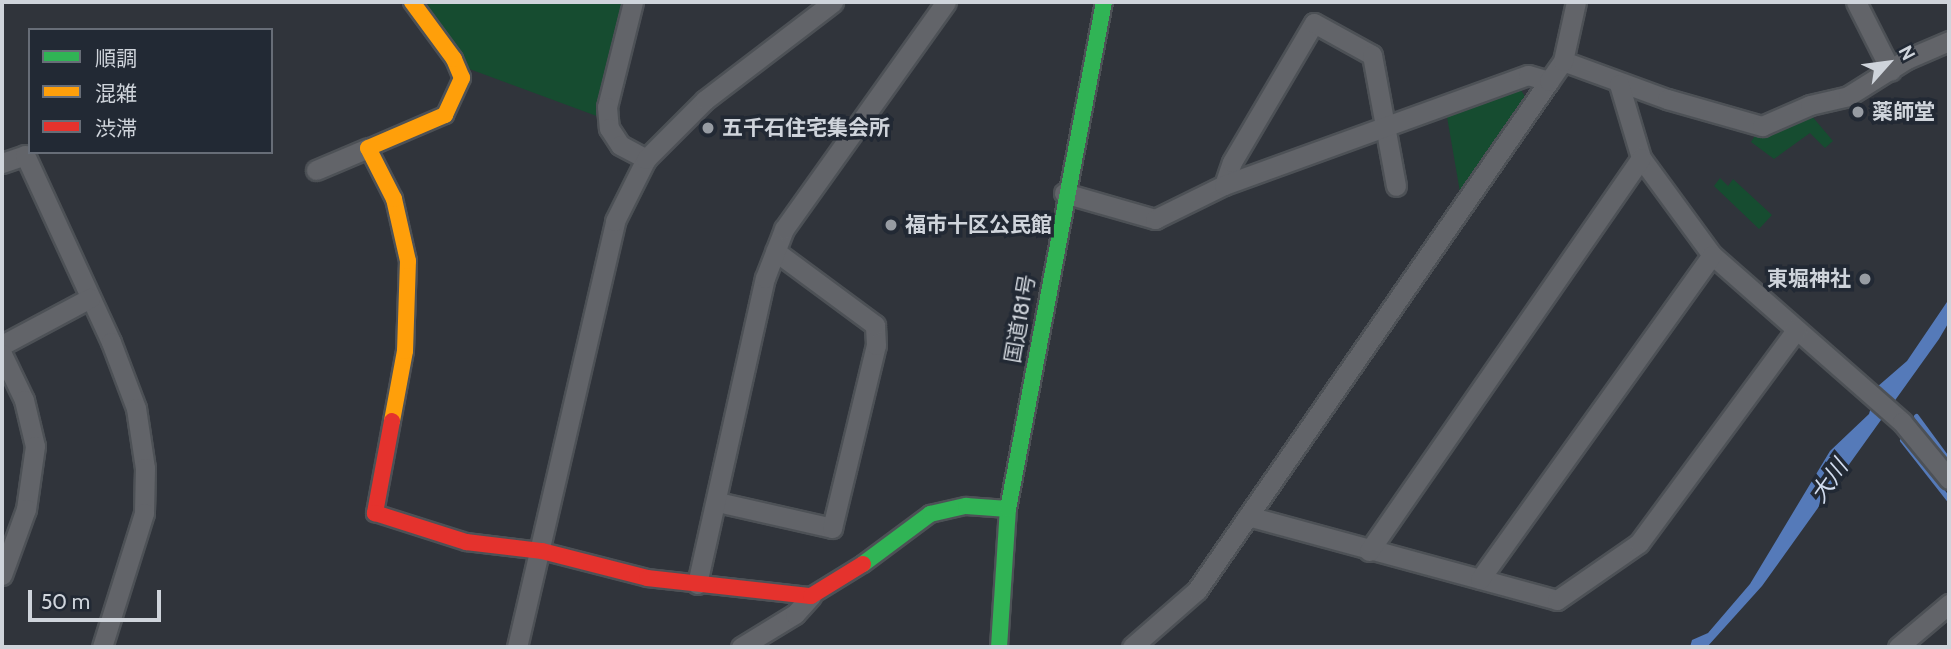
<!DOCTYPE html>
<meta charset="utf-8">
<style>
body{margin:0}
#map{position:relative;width:1951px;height:649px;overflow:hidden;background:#30343b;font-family:Cabin,"Noto Sans JP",sans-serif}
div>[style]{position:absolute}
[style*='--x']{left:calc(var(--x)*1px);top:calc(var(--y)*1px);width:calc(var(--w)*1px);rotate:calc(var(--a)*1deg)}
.green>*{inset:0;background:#164c30}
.water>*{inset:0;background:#557ab9}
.stream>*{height:5px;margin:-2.5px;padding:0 2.5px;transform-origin:2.5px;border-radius:2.5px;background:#557ab9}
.roads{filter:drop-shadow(2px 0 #4d5156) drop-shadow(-2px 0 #4d5156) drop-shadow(0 2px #4d5156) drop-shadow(0 -2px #4d5156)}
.street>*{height:19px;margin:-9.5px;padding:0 9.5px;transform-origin:9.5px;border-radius:9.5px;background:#626469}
.fast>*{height:16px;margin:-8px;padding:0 8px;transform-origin:8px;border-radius:8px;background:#30b455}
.slow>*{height:16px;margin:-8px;padding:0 8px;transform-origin:8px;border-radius:8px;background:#ff9f0a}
.jam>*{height:16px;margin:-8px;padding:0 8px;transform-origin:8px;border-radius:8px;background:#e5322d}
.dots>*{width:19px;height:19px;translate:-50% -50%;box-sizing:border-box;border:4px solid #222934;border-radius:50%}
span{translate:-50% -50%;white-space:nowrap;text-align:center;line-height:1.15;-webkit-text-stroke:7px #222934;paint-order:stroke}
.poi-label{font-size:21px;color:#cfd4db;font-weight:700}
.left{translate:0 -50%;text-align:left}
.right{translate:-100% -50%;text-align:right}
.street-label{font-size:21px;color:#cfd4db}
.water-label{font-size:23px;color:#d1dcef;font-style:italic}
.frame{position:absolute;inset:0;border:4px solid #cfd4db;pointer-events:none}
.legend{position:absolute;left:28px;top:28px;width:245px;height:126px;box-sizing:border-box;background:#222934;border:2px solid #676d77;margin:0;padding:9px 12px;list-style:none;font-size:21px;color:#cfd4db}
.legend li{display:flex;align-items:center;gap:14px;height:35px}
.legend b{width:35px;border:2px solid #676d77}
.north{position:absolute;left:1853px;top:28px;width:70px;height:70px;-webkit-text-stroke:5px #222934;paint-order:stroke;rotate:62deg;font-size:19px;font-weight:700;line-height:28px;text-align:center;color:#cfd4db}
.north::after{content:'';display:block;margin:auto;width:24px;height:32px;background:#cfd4db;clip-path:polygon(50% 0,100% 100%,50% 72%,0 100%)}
.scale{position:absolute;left:28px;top:590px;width:133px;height:32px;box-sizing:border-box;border:4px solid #cfd4db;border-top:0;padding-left:9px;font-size:21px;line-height:24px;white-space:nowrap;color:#cfd4db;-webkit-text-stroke:5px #222934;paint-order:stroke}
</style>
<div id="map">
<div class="green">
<i style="clip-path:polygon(429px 2px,625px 2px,602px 118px,464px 67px,425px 11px)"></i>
<i style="clip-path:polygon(1519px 87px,1526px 98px,1460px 192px,1446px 111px)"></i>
<i style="clip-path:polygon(1811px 115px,1833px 141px,1825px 148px,1810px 133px,1774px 159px,1751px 142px,1756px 134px)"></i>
<i style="clip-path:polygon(1720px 178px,1728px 186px,1733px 179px,1772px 215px,1759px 229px,1714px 186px)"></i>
</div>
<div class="water">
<i style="clip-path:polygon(1949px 299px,1949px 322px,1939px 339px,1762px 586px,1707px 647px,1690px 647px,1692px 640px,1708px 633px,1750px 584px,1830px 451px,1869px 414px,1877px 387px,1907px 361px)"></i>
</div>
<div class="stream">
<i style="--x:1916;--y:416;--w:56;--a:53.7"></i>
<i style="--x:1902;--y:440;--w:76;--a:51.9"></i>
</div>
<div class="roads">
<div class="street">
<i style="--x:633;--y:2;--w:108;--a:103.9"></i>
<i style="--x:607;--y:107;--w:21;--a:85"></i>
<i style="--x:609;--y:128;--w:20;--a:57"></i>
<i style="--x:620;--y:145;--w:30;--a:28"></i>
<i style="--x:1856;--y:2;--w:77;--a:63.1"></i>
<i style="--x:1563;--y:61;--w:111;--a:20.1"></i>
<i style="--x:1667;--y:99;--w:99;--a:15.9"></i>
<i style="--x:1762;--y:126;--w:52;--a:-23.6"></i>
<i style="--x:1810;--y:105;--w:39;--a:-13"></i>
<i style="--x:1848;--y:96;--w:70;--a:-32.1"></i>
<i style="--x:1907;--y:59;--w:46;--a:-23.2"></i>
<i style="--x:1619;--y:84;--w:77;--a:73.4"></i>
<i style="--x:1641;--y:158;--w:120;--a:53.8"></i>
<i style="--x:1712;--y:255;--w:253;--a:41.3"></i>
<i style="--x:1902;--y:422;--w:74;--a:50.5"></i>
<i style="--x:2;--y:163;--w:24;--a:-19"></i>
<i style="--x:25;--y:155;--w:206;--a:65.3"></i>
<i style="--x:111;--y:342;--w:71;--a:69.3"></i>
<i style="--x:136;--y:408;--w:61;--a:81.5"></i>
<i style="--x:145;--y:468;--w:45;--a:91.3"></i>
<i style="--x:144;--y:513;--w:140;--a:107.4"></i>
<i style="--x:316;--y:170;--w:56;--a:-22.9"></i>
<i style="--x:1224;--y:185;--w:24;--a:-71"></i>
<i style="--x:1232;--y:162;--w:161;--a:-59.5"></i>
<i style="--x:1314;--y:23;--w:66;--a:28.9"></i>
<i style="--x:1372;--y:55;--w:133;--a:79.6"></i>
<i style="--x:1064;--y:193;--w:95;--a:15.9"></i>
<i style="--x:1155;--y:219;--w:77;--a:-26.2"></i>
<i style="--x:1224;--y:185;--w:323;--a:-19.9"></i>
<i style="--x:1528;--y:75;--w:22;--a:16"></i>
<i style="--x:2;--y:345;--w:100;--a:-28.1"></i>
<i style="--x:2;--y:354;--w:51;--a:64.4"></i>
<i style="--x:24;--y:400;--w:47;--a:76.6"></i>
<i style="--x:35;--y:446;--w:64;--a:98.1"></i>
<i style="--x:26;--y:509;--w:70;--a:110"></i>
<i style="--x:718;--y:502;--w:117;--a:12.8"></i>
<i style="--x:832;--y:528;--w:188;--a:-76.5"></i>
<i style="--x:876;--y:345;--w:20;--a:-93"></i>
<i style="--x:875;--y:325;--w:124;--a:-143.5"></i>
<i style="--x:1248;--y:516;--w:320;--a:15.2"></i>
<i style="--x:1557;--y:600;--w:100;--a:-34.8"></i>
<i style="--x:1639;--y:543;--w:265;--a:-53.6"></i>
<i style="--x:1369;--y:551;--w:478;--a:-55.3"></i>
<i style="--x:1480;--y:579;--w:398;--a:-54.4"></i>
<i style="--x:697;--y:584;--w:313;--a:-77.5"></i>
<i style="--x:765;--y:278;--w:53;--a:-68.8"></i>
<i style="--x:784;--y:229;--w:279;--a:-54.5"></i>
<i style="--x:517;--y:647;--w:437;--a:-77"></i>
<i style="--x:615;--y:221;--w:69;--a:-63.4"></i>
<i style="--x:646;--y:159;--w:83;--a:-45"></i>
<i style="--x:705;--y:100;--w:161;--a:-37.4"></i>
<i style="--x:741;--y:647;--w:63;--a:-31.4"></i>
<i style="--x:795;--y:614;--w:24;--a:-48"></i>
<i style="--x:1132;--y:647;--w:86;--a:-41.2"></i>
<i style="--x:1197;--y:590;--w:619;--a:-55.33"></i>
<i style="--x:1549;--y:81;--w:24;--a:-55"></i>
<i style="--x:1563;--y:61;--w:60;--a:-77.6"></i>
<i style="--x:1898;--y:647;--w:67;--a:-40.1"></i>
</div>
<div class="fast">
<i style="--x:863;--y:564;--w:84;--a:-36.7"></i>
<i style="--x:930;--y:514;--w:37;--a:-13"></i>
<i style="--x:966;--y:506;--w:42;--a:4.1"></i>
<i style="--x:999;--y:647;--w:138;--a:-86.3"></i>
<i style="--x:1008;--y:509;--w:516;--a:-79.28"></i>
</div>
<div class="slow">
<i style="--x:392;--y:421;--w:71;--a:-79.5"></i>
<i style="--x:405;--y:351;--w:90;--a:-88.1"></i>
<i style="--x:408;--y:261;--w:64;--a:-102.7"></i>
<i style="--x:394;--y:199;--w:57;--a:-117"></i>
<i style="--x:368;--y:148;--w:84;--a:-23.2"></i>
<i style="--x:445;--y:115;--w:41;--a:-65.3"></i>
<i style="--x:462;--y:78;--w:21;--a:-113"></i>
<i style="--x:454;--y:59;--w:71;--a:-126.4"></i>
</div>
<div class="jam">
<i style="--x:392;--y:421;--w:94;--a:100.5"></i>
<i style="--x:375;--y:513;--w:96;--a:17.7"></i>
<i style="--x:466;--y:542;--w:77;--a:6.8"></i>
<i style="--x:542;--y:551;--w:108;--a:14.4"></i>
<i style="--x:647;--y:578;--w:165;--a:6.3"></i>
<i style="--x:811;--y:596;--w:61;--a:-31.6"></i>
</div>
</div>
<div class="dots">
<i style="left:1858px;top:112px;background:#979ca3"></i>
<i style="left:708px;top:128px;background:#979ca3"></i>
<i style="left:891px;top:225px;background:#979ca3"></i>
<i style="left:1865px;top:279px;background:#979ca3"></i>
</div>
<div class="poi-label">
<span class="left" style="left:1872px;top:112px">薬師堂</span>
<span class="left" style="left:722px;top:128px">五千石住宅集会所</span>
<span class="left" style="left:905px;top:225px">福市十区公民館</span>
<span class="right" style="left:1851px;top:279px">東堀神社</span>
</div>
<div class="street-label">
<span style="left:1020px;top:319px;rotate:-80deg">国道181号</span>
</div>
<div class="water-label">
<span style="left:1829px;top:481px;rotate:-55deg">大川</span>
</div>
<div class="frame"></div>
<ul class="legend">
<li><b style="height:9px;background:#30b455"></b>順調</li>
<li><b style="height:9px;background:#ff9f0a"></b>混雑</li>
<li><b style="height:9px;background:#e5322d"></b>渋滞</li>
</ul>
<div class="north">N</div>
<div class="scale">50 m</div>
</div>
